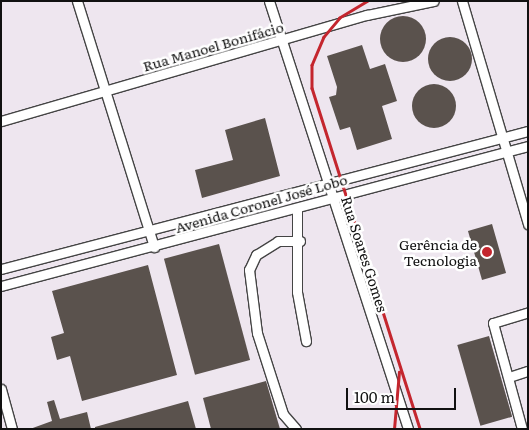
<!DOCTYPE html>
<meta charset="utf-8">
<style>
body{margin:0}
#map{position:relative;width:529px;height:430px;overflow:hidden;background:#fffdf5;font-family:Literata,serif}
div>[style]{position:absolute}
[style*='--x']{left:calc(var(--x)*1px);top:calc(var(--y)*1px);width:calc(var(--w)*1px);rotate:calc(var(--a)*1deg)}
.industrial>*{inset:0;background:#eee6ef;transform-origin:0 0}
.building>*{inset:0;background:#5a524d;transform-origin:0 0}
.round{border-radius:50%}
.roads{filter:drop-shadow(1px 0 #444) drop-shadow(-1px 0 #444) drop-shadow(0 1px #444) drop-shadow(0 -1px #444)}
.minor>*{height:9px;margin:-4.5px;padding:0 4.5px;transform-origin:4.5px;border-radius:4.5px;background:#fff}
.rail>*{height:2.5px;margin:-1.25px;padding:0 1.25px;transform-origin:1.25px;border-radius:1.25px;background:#c4262e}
.dots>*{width:14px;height:14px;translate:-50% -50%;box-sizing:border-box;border:2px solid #fff;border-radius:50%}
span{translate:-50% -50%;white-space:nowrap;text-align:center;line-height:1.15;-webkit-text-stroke:5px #fff;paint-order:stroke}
.street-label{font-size:14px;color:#111}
.poi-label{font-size:14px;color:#111}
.right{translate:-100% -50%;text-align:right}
.frame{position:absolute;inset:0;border:2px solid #111;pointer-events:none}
.scale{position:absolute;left:346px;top:388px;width:110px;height:22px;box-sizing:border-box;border:2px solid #111;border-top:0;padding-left:6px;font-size:15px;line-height:18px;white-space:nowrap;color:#111;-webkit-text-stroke:4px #fff;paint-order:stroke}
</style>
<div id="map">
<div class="industrial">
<i style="left:1px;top:1px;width:527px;height:428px"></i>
</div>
<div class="building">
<i class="round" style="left:380px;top:16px;width:46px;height:46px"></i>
<i class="round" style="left:428px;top:37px;width:44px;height:44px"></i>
<i style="clip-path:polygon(362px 45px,370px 69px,385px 64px,397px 101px,382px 106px,392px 139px,357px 150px,350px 127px,340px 130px,329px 97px,336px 95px,337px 87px,327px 56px)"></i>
<i class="round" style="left:412px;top:84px;width:44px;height:44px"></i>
<i style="clip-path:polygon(265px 118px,280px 176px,202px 198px,195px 170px,233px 160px,225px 130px)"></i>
<i style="left:492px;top:224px;width:51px;height:25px;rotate:74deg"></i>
<i style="left:219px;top:244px;width:120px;height:57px;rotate:75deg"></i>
<i style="clip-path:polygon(148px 265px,177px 375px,82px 401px,70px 356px,57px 360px,51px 337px,64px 333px,52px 291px)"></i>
<i style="left:489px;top:336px;width:84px;height:33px;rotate:74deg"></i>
<i style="clip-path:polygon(266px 381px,280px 429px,211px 429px,203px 398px)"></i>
<i style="clip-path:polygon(54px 400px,60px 419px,87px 412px,91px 429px,30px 429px,52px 421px,47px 402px)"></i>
<i style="clip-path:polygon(188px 401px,196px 429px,95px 429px,95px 427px)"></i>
</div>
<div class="roads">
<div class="minor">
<i style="--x:77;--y:1;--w:258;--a:72.6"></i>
<i style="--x:269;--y:1;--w:450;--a:72"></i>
<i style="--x:462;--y:1;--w:233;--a:73.5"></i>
<i style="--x:1;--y:121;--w:381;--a:-16.2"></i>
<i style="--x:367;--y:15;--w:68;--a:-11.8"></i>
<i style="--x:297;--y:209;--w:83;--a:90"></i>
<i style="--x:297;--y:292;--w:50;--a:79.6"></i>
<i style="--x:1;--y:269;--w:545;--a:-14.67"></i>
<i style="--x:1;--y:286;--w:545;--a:-14.88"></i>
<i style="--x:509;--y:377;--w:20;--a:-18"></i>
<i style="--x:1;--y:389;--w:41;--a:74.6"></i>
<i style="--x:296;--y:429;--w:20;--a:-131"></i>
<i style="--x:283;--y:414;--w:85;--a:-107.8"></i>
<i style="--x:257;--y:333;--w:64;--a:-97.2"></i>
<i style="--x:249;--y:270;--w:17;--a:-65"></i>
<i style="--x:256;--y:255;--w:26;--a:-32"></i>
<i style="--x:278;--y:241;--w:22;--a:0"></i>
<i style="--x:522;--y:429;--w:110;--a:-105.3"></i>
<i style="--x:493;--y:323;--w:37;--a:-17"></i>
</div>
</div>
<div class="rail">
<i style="--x:368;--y:1;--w:33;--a:149"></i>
<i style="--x:340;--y:18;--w:25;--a:130"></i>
<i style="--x:324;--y:37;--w:30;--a:113"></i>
<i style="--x:312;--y:65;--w:23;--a:90"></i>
<i style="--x:312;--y:88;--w:358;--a:72.4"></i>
<i style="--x:394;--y:429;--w:57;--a:-85"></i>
</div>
<div class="dots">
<i style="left:487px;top:252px;background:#c4262e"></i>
</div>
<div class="street-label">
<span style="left:213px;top:46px;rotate:-16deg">Rua Manoel Bonifácio</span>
<span style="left:261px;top:203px;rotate:-16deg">Avenida Coronel José Lobo</span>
<span style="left:365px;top:254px;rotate:72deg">Rua Soares Gomes</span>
</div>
<div class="poi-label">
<span class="right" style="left:477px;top:252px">Gerência de<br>Tecnologia</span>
</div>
<div class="frame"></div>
<div class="scale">100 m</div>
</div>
